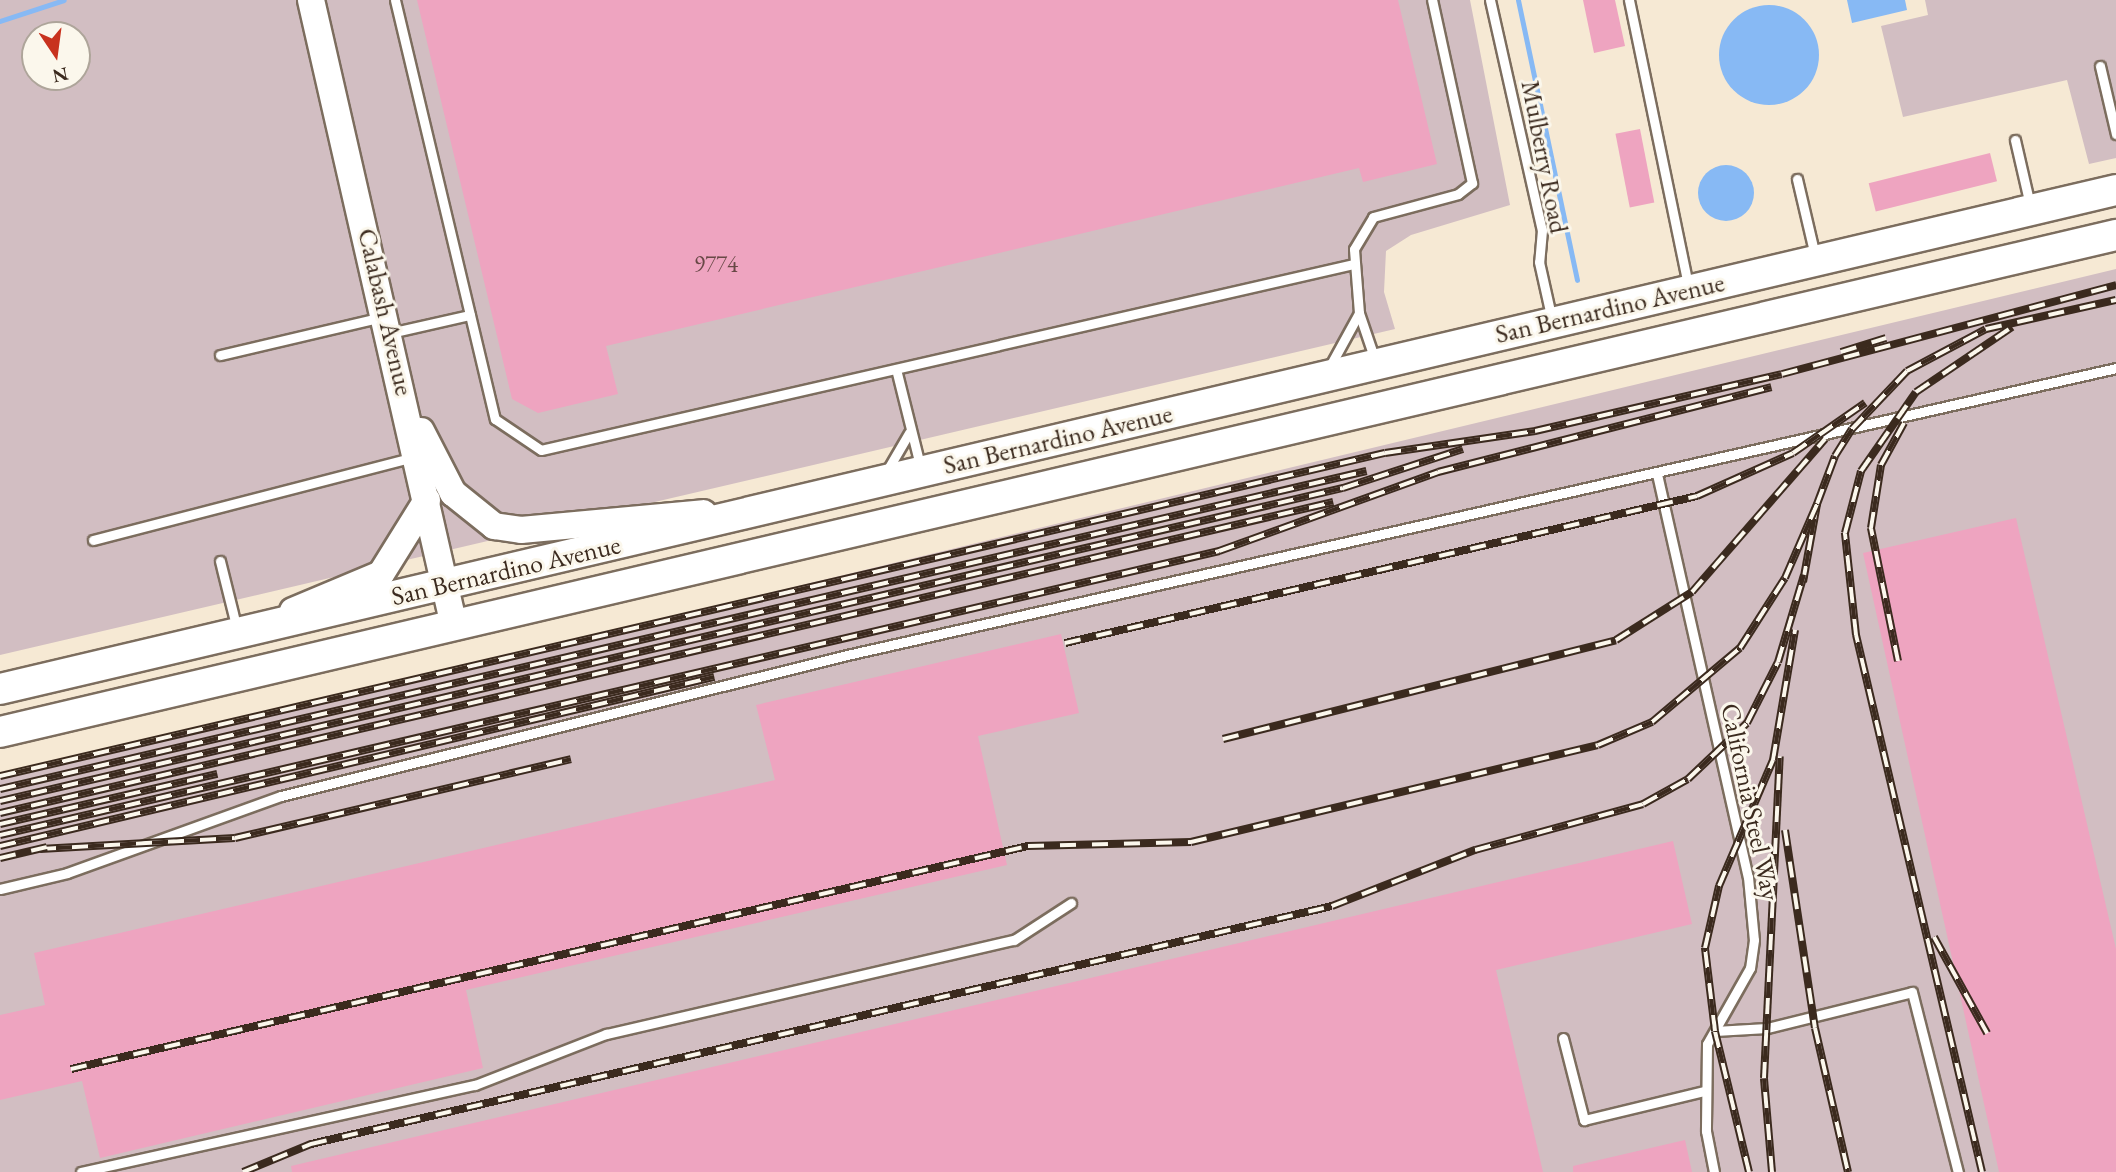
<!DOCTYPE html>
<style>
body{margin:0}
#map{position:relative;width:2116px;height:1172px;overflow:hidden;background:#f6e9d4;font-family:"EB Garamond",serif}
div>[style]{position:absolute}
[style*='--x']{left:calc(var(--x)*1px);top:calc(var(--y)*1px);width:calc(var(--w)*1px);rotate:calc(var(--a)*1deg)}
.industrial>*{inset:0;background:#d2bec2}
.water>*{inset:0;background:#87b9f4}
.round{border-radius:50%}
.stream>*{height:5px;margin:-2.5px;padding:0 2.5px;transform-origin:2.5px;border-radius:2.5px;background:#87b9f4}
.building>*{inset:0;background:#eea4c0;transform-origin:0 0}
.roads{filter:drop-shadow(2px 0 #7c6d5e) drop-shadow(-2px 0 #7c6d5e) drop-shadow(0 2px #7c6d5e) drop-shadow(0 -2px #7c6d5e)}
.lane>*{height:9px;margin:-4.5px;padding:0 4.5px;transform-origin:4.5px;border-radius:4.5px;background:#fff}
.secondary>*{height:26px;margin:-13px;padding:0 13px;transform-origin:13px;border-radius:13px;background:#fff}
.primary>*{height:30px;margin:-15px;padding:0 15px;transform-origin:15px;border-radius:15px;background:#fff}
.rail>*{height:8px;margin-top:-4px;transform-origin:0;background:repeating-linear-gradient(90deg,#fbf7ec 0 16px,#3b2a1e 0 32px);box-sizing:border-box;border-block:2px solid #3b2a1e}
span{translate:-50% -50%;white-space:nowrap;text-align:center;line-height:1.15;-webkit-text-stroke:6px #fbf7ec;paint-order:stroke}
.number-label{font-size:23px;color:#684846}
.number-label span{-webkit-text-stroke-width:0}
.street-label{font-size:26px;color:#3b2a1e}
.north{position:absolute;left:21px;top:21px;width:70px;height:70px;box-sizing:border-box;background:#fbf7ec;border:2px solid #aea59a;border-radius:50%;rotate:167deg;font-size:19px;font-weight:700;line-height:28px;text-align:center;color:#3b2a1e}
.north::after{content:'';display:block;margin:auto;width:24px;height:32px;background:#c8321e;clip-path:polygon(50% 0,100% 100%,50% 72%,0 100%)}
</style>
<div id="map">
<div class="industrial">
<i style="clip-path:polygon(evenodd,0 0,1470px 0,1510px 205px,1411px 235px,1386px 251px,1384px 292px,1395px 329px,0 655px,0 0,35px 35px,77px 35px,77px 77px,35px 77px,35px 35px)"></i>
<i style="clip-path:polygon(1925px 0,2116px 0,2116px 158px,2089px 164px,2067px 80px,1903px 117px,1881px 26px,1928px 15px)"></i>
<i style="clip-path:polygon(2116px 269px,2116px 1172px,0 1172px,0 778px)"></i>
</div>
<div class="water">
<i style="clip-path:polygon(1847px 0,1905px 0,1907px 10px,1852px 23px)"></i>
<i class="round" style="left:1719px;top:5px;width:100px;height:100px"></i>
<i class="round" style="left:1698px;top:165px;width:56px;height:56px"></i>
</div>
<div class="stream">
<i style="--x:1518;--y:0;--w:286;--a:78.1"></i>
<i style="--x:0;--y:21;--w:67;--a:-18.2"></i>
</div>
<div class="building">
<i style="clip-path:polygon(417px 0,1398px 0,1437px 164px,1363px 182px,1359px 168px,606px 346px,618px 394px,538px 413px,512px 399px)"></i>
<i style="clip-path:polygon(1583px 0,1615px 0,1625px 46px,1594px 53px)"></i>
<i style="left:1640px;top:129px;width:75px;height:25px;rotate:79deg"></i>
<i style="left:1990px;top:153px;width:29px;height:125px;rotate:76deg"></i>
<i style="clip-path:polygon(2016px 518px,2116px 949px,2116px 1172px,1999px 1172px,1863px 553px)"></i>
<i style="clip-path:polygon(1061px 634px,1079px 713px,978px 736px,1007px 865px,466px 990px,483px 1068px,100px 1158px,82px 1081px,0 1100px,0 1015px,45px 1005px,34px 953px,775px 780px,756px 705px)"></i>
<i style="clip-path:polygon(1673px 841px,1692px 924px,1496px 970px,1543px 1172px,292px 1172px,291px 1166px)"></i>
<i style="clip-path:polygon(1685px 1140px,1692px 1172px,1573px 1172px,1573px 1166px)"></i>
</div>
<div class="roads">
<div class="lane">
<i style="--x:395;--y:0;--w:431;--a:76.6"></i>
<i style="--x:495;--y:419;--w:55;--a:34"></i>
<i style="--x:541;--y:450;--w:833;--a:-12.9"></i>
<i style="--x:1490;--y:0;--w:236;--a:77.3"></i>
<i style="--x:1542;--y:230;--w:32;--a:95"></i>
<i style="--x:1539;--y:262;--w:59;--a:77.4"></i>
<i style="--x:1629;--y:0;--w:292;--a:78.3"></i>
<i style="--x:2100;--y:66;--w:70;--a:76.8"></i>
<i style="--x:2015;--y:140;--w:67;--a:77"></i>
<i style="--x:1797;--y:179;--w:79;--a:76.8"></i>
<i style="--x:390;--y:333;--w:82;--a:-12.7"></i>
<i style="--x:220;--y:355;--w:166;--a:-13.2"></i>
<i style="--x:1375;--y:360;--w:50;--a:-108.8"></i>
<i style="--x:1359;--y:313;--w:64;--a:-94.5"></i>
<i style="--x:1354;--y:249;--w:37;--a:-59"></i>
<i style="--x:1373;--y:217;--w:88;--a:-15.1"></i>
<i style="--x:1458;--y:194;--w:18;--a:-38"></i>
<i style="--x:1472;--y:183;--w:187;--a:-102.3"></i>
<i style="--x:1330;--y:366;--w:60;--a:-61.3"></i>
<i style="--x:896;--y:369;--w:103;--a:76"></i>
<i style="--x:885;--y:474;--w:48;--a:-59.7"></i>
<i style="--x:1657;--y:474;--w:413;--a:77.3"></i>
<i style="--x:1748;--y:877;--w:63;--a:84.6"></i>
<i style="--x:1754;--y:940;--w:28;--a:98"></i>
<i style="--x:1750;--y:968;--w:87;--a:119.5"></i>
<i style="--x:1707;--y:1044;--w:87;--a:90.7"></i>
<i style="--x:1706;--y:1131;--w:42;--a:79"></i>
<i style="--x:93;--y:540;--w:331;--a:-14.5"></i>
<i style="--x:220;--y:561;--w:70;--a:76"></i>
<i style="--x:0;--y:889;--w:69;--a:-13.4"></i>
<i style="--x:67;--y:873;--w:227;--a:-19.8"></i>
<i style="--x:281;--y:796;--w:583;--a:-13.99"></i>
<i style="--x:847;--y:655;--w:1301;--a:-12.74"></i>
<i style="--x:1715;--y:1031;--w:52;--a:-3.3"></i>
<i style="--x:1767;--y:1028;--w:149;--a:-13.9"></i>
<i style="--x:1912;--y:992;--w:186;--a:75.7"></i>
<i style="--x:1563;--y:1038;--w:85;--a:75.6"></i>
<i style="--x:1584;--y:1120;--w:123;--a:-13.6"></i>
<i style="--x:81;--y:1172;--w:403;--a:-12.5"></i>
<i style="--x:475;--y:1085;--w:141;--a:-21.3"></i>
<i style="--x:606;--y:1034;--w:419;--a:-13"></i>
<i style="--x:1014;--y:940;--w:68;--a:-33"></i>
</div>
<div class="secondary">
<i style="--x:311;--y:0;--w:642;--a:77.13"></i>
<i style="--x:421;--y:431;--w:70;--a:62.7"></i>
<i style="--x:453;--y:493;--w:53;--a:38.8"></i>
<i style="--x:494;--y:526;--w:27;--a:8"></i>
<i style="--x:521;--y:530;--w:183;--a:-5.3"></i>
<i style="--x:293;--y:611;--w:95;--a:-22.8"></i>
<i style="--x:381;--y:574;--w:87;--a:-58.1"></i>
</div>
<div class="primary">
<i style="--x:0;--y:689;--w:2174;--a:-13.27"></i>
<i style="--x:0;--y:732;--w:2174;--a:-13.22"></i>
</div>
</div>
<div class="rail">
<i style="--x:1841;--y:352;--w:47;--a:-17.3"></i>
<i style="--x:1803;--y:582;--w:79;--a:-79.8"></i>
<i style="--x:1817;--y:504;--w:51;--a:-69.4"></i>
<i style="--x:1835;--y:456;--w:32;--a:-58"></i>
<i style="--x:1852;--y:429;--w:80;--a:-46.5"></i>
<i style="--x:1907;--y:371;--w:89;--a:-28"></i>
<i style="--x:1986;--y:329;--w:133;--a:-12.6"></i>
<i style="--x:1065;--y:643;--w:649;--a:-13.09"></i>
<i style="--x:1697;--y:496;--w:105;--a:-24.1"></i>
<i style="--x:1793;--y:453;--w:88;--a:-34.8"></i>
<i style="--x:1898;--y:661;--w:136;--a:-101.5"></i>
<i style="--x:1871;--y:528;--w:64;--a:-81"></i>
<i style="--x:1881;--y:465;--w:48;--a:-61.3"></i>
<i style="--x:1223;--y:739;--w:405;--a:-14.1"></i>
<i style="--x:1616;--y:640;--w:90;--a:-32.3"></i>
<i style="--x:1692;--y:592;--w:203;--a:-49"></i>
<i style="--x:0;--y:776;--w:1422;--a:-13.13"></i>
<i style="--x:1385;--y:453;--w:152;--a:-8.3"></i>
<i style="--x:1535;--y:431;--w:253;--a:-13"></i>
<i style="--x:1782;--y:374;--w:346;--a:-14.9"></i>
<i style="--x:0;--y:789;--w:1403;--a:-13.1"></i>
<i style="--x:0;--y:801;--w:1379;--a:-13.12"></i>
<i style="--x:1343;--y:488;--w:126;--a:-18"></i>
<i style="--x:0;--y:813;--w:1369;--a:-13.13"></i>
<i style="--x:0;--y:824;--w:223;--a:-13"></i>
<i style="--x:1785;--y:830;--w:200;--a:81.4"></i>
<i style="--x:1815;--y:1028;--w:148;--a:77.1"></i>
<i style="--x:0;--y:835;--w:1252;--a:-13.11"></i>
<i style="--x:1219;--y:551;--w:233;--a:-19.8"></i>
<i style="--x:1438;--y:472;--w:344;--a:-14.3"></i>
<i style="--x:0;--y:846;--w:734;--a:-13.32"></i>
<i style="--x:40;--y:849;--w:195;--a:-3.2"></i>
<i style="--x:235;--y:838;--w:345;--a:-13.2"></i>
<i style="--x:0;--y:858;--w:48;--a:-13.2"></i>
<i style="--x:1934;--y:937;--w:110;--a:61.1"></i>
<i style="--x:71;--y:1069;--w:983;--a:-13.12"></i>
<i style="--x:1028;--y:846;--w:163;--a:-1.4"></i>
<i style="--x:1191;--y:842;--w:418;--a:-13.4"></i>
<i style="--x:1598;--y:745;--w:59;--a:-23.1"></i>
<i style="--x:1652;--y:722;--w:115;--a:-40.1"></i>
<i style="--x:1740;--y:648;--w:83;--a:-57.3"></i>
<i style="--x:1785;--y:578;--w:81;--a:-66.6"></i>
<i style="--x:243;--y:1172;--w:74;--a:-22.4"></i>
<i style="--x:311;--y:1144;--w:1048;--a:-13.12"></i>
<i style="--x:1332;--y:906;--w:154;--a:-21.4"></i>
<i style="--x:1475;--y:850;--w:174;--a:-15.3"></i>
<i style="--x:1643;--y:804;--w:51;--a:-29.1"></i>
<i style="--x:1688;--y:779;--w:81;--a:-43.5"></i>
<i style="--x:1747;--y:723;--w:68;--a:-63.1"></i>
<i style="--x:1778;--y:662;--w:91;--a:-73.4"></i>
<i style="--x:1749;--y:1172;--w:145;--a:-103.6"></i>
<i style="--x:1715;--y:1031;--w:84;--a:-96.9"></i>
<i style="--x:1705;--y:948;--w:64;--a:-77.3"></i>
<i style="--x:1719;--y:886;--w:137;--a:-66.8"></i>
<i style="--x:1773;--y:760;--w:132;--a:-80.4"></i>
<i style="--x:1772;--y:1172;--w:94;--a:-94.9"></i>
<i style="--x:1764;--y:1078;--w:322;--a:-87.2"></i>
<i style="--x:1982;--y:1172;--w:552;--a:-103.2"></i>
<i style="--x:1856;--y:635;--w:103;--a:-96.2"></i>
<i style="--x:1845;--y:533;--w:64;--a:-75.5"></i>
<i style="--x:1861;--y:471;--w:96;--a:-55.2"></i>
<i style="--x:1916;--y:392;--w:116;--a:-34.1"></i>
</div>
<div class="number-label">
<span style="left:716px;top:264px">9774</span>
</div>
<div class="street-label">
<span style="left:1544px;top:157px;rotate:79deg">Mulberry Road</span>
<span style="left:1610px;top:309px;rotate:-13deg">San Bernardino Avenue</span>
<span style="left:385px;top:312px;rotate:77deg">Calabash Avenue</span>
<span style="left:1058px;top:440px;rotate:-13deg">San Bernardino Avenue</span>
<span style="left:506px;top:571px;rotate:-13deg">San Bernardino Avenue</span>
<span style="left:1750px;top:802px;rotate:78deg">California Steel Way</span>
</div>
<div class="north">N</div>
</div>
